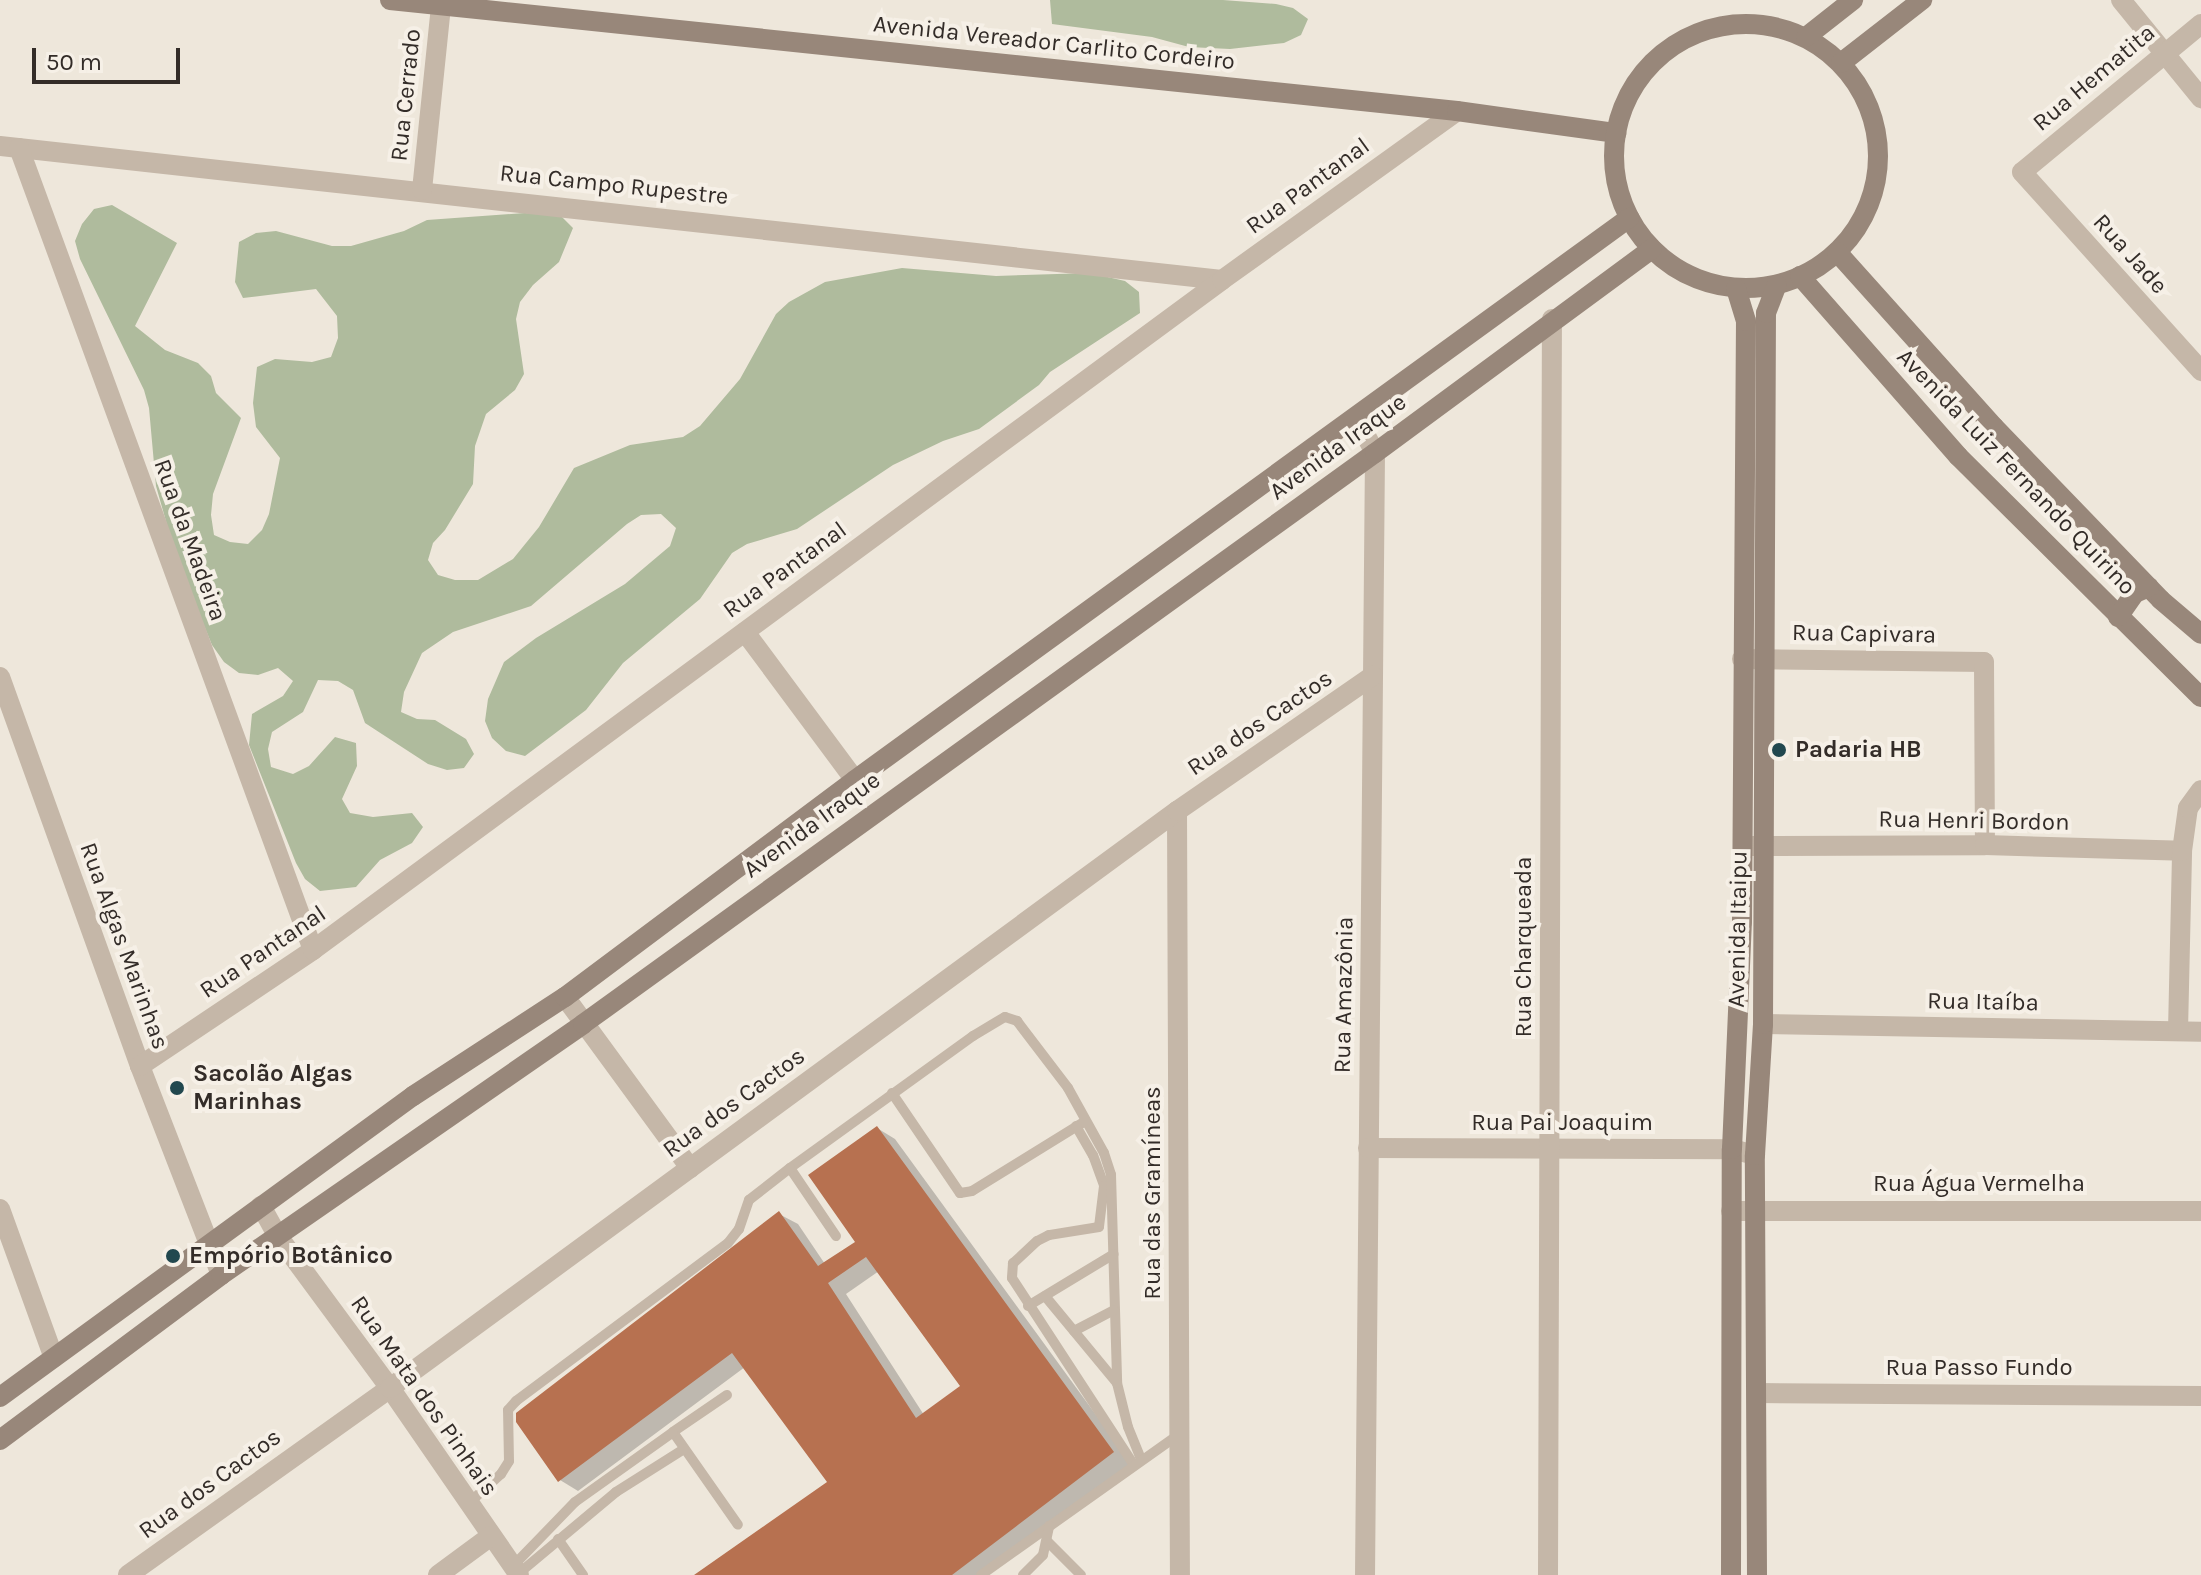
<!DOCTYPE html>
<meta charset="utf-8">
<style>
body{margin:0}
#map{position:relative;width:2201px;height:1575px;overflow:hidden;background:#eee7db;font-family:Karla,sans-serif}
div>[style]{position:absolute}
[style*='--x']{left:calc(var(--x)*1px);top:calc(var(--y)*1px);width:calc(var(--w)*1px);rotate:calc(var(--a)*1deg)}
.green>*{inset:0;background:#afbb9d}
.shadow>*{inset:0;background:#0003}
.building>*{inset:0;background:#b77150}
.lane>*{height:10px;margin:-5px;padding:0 5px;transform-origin:5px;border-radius:5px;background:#c5b7a8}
.street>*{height:20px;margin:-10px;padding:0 10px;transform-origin:10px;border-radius:10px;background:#c5b7a8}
.secondary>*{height:20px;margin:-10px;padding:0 10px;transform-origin:10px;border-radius:10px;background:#98877a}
.secondary>.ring{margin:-10px;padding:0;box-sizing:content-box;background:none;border:20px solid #98877a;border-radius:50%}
.dots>*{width:22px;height:22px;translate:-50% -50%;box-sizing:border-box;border:4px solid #f6f0e7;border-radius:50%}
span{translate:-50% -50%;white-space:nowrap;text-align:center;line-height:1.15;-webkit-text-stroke:8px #f6f0e7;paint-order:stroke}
.street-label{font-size:24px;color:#332c28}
.poi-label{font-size:24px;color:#332c28;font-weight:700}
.left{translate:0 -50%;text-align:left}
.scale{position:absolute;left:32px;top:48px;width:148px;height:36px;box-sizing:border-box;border:4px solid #332c28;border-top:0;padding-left:10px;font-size:24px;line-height:28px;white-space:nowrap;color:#332c28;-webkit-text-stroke:6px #f6f0e7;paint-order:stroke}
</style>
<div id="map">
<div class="green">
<i style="clip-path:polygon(1050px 0,1223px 0,1276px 4px,1293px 8px,1308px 19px,1301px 35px,1284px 43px,1230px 49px,1189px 47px,1152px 37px,1052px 24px)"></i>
<i style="clip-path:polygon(112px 205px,177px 243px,135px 326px,165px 350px,198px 363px,211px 376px,216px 393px,241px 418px,213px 494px,211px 515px,214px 535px,230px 542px,248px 544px,262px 530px,269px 514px,280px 458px,256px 427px,253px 403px,257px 367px,275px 359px,312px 362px,331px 357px,338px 338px,337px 316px,316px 289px,243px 298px,235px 282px,239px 242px,256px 233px,276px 231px,332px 246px,351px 246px,404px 231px,427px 220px,525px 213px,561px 216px,573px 228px,559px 262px,533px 285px,520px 302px,516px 319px,524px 374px,515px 390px,486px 414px,475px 446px,473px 484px,445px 530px,433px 543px,428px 560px,438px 575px,455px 580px,478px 580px,513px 559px,539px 527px,574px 468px,630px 445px,683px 437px,700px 426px,740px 379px,776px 314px,789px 302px,825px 282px,902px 268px,996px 276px,1090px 273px,1125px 281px,1139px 292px,1140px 313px,1050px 372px,1039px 385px,979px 429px,943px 441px,893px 465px,797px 529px,747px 544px,732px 553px,700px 599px,623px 663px,586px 710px,525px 756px,506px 751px,492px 738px,485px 721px,488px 699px,504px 662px,536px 638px,625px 584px,670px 546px,676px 528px,661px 514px,641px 515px,627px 524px,531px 606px,453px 632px,422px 653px,404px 692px,401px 712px,417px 719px,435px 720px,466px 739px,474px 754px,464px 768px,447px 770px,428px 764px,365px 723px,353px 690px,338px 681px,318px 680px,303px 712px,272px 732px,268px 749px,271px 767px,293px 774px,309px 766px,335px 737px,356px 743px,357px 766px,342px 799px,350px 813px,373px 817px,412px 813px,423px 827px,412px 843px,380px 860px,356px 887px,320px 891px,305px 879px,296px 863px,249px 745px,252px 714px,283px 696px,293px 681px,278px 668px,258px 675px,239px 673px,224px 662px,212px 645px,177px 560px,156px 486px,149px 408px,144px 390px,80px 259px,75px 241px,82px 224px,94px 209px)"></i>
</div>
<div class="shadow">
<i style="clip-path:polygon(evenodd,877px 1128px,895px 1139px,1131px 1463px,984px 1575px,696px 1575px,830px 1482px,745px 1367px,578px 1491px,560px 1480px,779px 1214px,798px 1224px,825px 1264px,858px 1243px,877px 1128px,879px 1271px,963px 1387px,924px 1415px,846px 1294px,879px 1271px)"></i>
</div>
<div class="building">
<i style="clip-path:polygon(evenodd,877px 1126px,1114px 1452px,952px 1575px,694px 1575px,827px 1482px,732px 1353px,558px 1482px,516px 1422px,516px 1413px,779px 1211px,818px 1266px,855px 1242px,808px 1175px,877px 1126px,866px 1257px,960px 1386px,916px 1418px,828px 1283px,866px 1257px)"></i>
</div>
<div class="lane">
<i style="--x:892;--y:1093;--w:121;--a:55.8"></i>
<i style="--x:960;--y:1193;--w:12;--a:-9"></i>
<i style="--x:972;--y:1191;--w:129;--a:-31.7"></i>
<i style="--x:1076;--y:1126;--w:34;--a:60"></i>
<i style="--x:1093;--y:1155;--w:33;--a:70"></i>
<i style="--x:1104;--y:1186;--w:41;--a:97"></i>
<i style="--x:1099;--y:1227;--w:51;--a:170.9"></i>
<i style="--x:1049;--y:1235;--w:13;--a:153"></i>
<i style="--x:1037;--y:1241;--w:33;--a:137"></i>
<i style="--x:1013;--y:1263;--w:15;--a:94"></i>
<i style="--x:1012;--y:1278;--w:223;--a:56.9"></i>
<i style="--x:836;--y:1236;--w:82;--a:-124.1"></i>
<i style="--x:790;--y:1168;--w:226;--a:-35.8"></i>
<i style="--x:973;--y:1036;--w:37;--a:-31"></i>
<i style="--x:1005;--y:1017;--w:13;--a:18"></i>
<i style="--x:1017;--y:1021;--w:84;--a:52.7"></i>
<i style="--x:1068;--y:1088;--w:74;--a:61"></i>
<i style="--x:1104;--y:1153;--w:23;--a:72"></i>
<i style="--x:1111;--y:1175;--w:208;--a:88.3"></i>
<i style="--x:1117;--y:1383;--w:45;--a:76"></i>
<i style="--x:1128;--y:1427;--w:35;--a:68"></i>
<i style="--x:1045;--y:1296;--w:113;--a:50.4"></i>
<i style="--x:1028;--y:1306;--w:100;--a:-31.2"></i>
<i style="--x:1074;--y:1331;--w:45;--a:-27.7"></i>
<i style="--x:727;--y:1395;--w:65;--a:145.6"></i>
<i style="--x:673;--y:1432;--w:113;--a:55"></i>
<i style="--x:469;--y:1503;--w:43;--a:-42.2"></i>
<i style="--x:501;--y:1474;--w:15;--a:-58"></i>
<i style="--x:509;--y:1461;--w:51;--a:-91.1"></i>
<i style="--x:508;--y:1410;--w:12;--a:-48"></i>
<i style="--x:516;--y:1401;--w:264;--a:-36.7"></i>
<i style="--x:728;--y:1243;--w:18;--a:-52"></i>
<i style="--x:739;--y:1229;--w:31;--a:-71"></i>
<i style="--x:749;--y:1200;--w:52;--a:-38"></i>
<i style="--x:558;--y:1539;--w:44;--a:55.2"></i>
<i style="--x:1047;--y:1541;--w:48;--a:45"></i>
<i style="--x:513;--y:1566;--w:89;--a:-45.9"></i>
<i style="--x:575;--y:1502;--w:120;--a:-35.5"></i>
<i style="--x:518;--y:1574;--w:128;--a:-39.9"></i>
<i style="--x:616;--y:1492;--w:80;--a:-32.3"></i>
<i style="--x:981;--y:1575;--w:242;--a:-35.4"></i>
<i style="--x:1023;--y:1575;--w:28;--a:-45"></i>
<i style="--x:1043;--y:1555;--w:30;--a:-78"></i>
</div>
<div class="street">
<i style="--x:2121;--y:0;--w:127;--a:50.8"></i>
<i style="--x:2201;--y:24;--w:232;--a:140.4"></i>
<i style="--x:2022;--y:172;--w:268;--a:48"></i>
<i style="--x:0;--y:146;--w:1229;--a:6.26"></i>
<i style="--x:19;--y:148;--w:854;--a:69.87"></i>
<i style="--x:422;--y:190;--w:185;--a:-84.1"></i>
<i style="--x:1357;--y:419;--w:38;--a:62"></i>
<i style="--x:1375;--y:453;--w:1122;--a:90.51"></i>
<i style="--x:745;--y:632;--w:184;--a:53.4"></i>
<i style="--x:1742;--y:659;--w:242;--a:0.7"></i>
<i style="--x:1984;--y:662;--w:183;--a:89.7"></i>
<i style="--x:0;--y:677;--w:413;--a:70.2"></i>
<i style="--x:140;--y:1066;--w:224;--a:68.8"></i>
<i style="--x:1177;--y:811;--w:764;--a:89.78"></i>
<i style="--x:1746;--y:846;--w:239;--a:-0.2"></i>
<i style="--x:1985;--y:845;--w:197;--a:1.7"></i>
<i style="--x:565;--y:997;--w:212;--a:53.8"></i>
<i style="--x:1763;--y:1024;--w:438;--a:1"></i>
<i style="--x:2178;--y:1031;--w:180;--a:-88.7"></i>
<i style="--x:2182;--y:851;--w:43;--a:-82.1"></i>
<i style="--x:2188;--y:808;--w:22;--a:-54"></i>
<i style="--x:140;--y:1066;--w:208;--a:-33.8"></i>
<i style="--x:313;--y:950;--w:1129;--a:-36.39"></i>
<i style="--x:1222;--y:280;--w:289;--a:-35.7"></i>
<i style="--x:1368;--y:1148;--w:364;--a:0.2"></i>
<i style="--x:1732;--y:1149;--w:24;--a:15"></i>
<i style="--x:261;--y:1206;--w:33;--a:61"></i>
<i style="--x:277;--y:1235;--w:190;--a:53.6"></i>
<i style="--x:390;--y:1388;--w:227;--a:55.4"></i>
<i style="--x:0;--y:1209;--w:158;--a:70.1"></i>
<i style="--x:1731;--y:1211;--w:470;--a:0"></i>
<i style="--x:1757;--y:1393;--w:444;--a:0.4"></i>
<i style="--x:128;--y:1575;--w:322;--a:-35.5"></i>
<i style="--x:390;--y:1388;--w:976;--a:-36.25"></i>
<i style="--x:1177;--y:811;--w:238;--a:-34.6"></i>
<i style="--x:438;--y:1575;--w:66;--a:-36.3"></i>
<i style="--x:1548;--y:1575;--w:1256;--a:-89.82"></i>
</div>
<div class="secondary">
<i style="--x:390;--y:0;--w:1073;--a:5.94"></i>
<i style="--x:1457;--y:111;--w:161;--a:7.9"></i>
<i class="ring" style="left:1614px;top:24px;width:244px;height:244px"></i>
<i style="--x:1806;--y:37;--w:60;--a:-38.2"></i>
<i style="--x:1841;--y:63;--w:103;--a:-37.9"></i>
<i style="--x:1837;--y:252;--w:235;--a:48.1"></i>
<i style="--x:1994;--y:427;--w:240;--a:46"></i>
<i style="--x:2161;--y:600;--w:52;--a:40.4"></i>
<i style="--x:1800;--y:276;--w:240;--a:48.7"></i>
<i style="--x:1958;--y:456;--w:342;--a:44.8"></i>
<i style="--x:2118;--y:617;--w:29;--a:-55"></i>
<i style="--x:2135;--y:593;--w:15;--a:-23"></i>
<i style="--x:0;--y:1397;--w:511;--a:-36.09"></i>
<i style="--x:413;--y:1096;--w:181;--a:-33.1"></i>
<i style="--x:565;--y:997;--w:362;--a:-36.8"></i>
<i style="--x:855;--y:780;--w:957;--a:-35.98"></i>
<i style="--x:0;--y:1440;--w:276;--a:-36.7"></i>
<i style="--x:221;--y:1275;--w:441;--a:-34.7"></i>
<i style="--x:583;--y:1024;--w:976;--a:-35.79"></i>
<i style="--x:1375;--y:453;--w:344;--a:-36.4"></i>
<i style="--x:1731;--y:1575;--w:426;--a:-89.9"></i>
<i style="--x:1732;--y:1149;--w:227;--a:-87.5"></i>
<i style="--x:1742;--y:922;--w:601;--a:-89.62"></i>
<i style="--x:1746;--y:321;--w:34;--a:-107"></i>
<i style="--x:1757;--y:1575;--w:420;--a:-90.3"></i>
<i style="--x:1755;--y:1155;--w:131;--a:-86.5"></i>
<i style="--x:1763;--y:1024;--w:711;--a:-89.76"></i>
<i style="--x:1766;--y:313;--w:30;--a:-69"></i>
</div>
<div class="dots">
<i style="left:1779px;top:750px;background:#22484f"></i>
<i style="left:177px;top:1088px;background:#22484f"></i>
<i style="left:173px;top:1256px;background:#22484f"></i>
</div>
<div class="street-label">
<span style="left:1054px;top:43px;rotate:6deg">Avenida Vereador Carlito Cordeiro</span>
<span style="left:2094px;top:78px;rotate:-40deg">Rua Hematita</span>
<span style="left:406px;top:95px;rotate:-84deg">Rua Cerrado</span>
<span style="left:614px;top:185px;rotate:6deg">Rua Campo Rupestre</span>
<span style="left:1308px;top:186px;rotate:-36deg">Rua Pantanal</span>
<span style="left:2130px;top:254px;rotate:48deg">Rua Jade</span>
<span style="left:1338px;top:447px;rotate:-36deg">Avenida Iraque</span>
<span style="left:2016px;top:472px;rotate:46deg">Avenida Luiz Fernando Quirino</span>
<span style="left:190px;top:540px;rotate:70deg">Rua da Madeira</span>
<span style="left:785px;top:570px;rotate:-36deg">Rua Pantanal</span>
<span style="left:1864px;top:634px;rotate:1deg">Rua Capivara</span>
<span style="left:1260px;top:723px;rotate:-34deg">Rua dos Cactos</span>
<span style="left:1974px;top:821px;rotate:1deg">Rua Henri Bordon</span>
<span style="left:812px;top:825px;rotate:-36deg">Avenida Iraque</span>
<span style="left:1738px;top:929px;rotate:-89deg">Avenida Itaipu</span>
<span style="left:124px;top:946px;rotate:70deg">Rua Algas Marinhas</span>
<span style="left:1524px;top:947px;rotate:-90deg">Rua Charqueada</span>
<span style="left:263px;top:952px;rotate:-34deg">Rua Pantanal</span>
<span style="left:1344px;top:995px;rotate:-89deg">Rua Amazônia</span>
<span style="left:1983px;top:1002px;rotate:1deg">Rua Itaíba</span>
<span style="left:734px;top:1103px;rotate:-36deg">Rua dos Cactos</span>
<span style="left:1562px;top:1123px">Rua Pai Joaquim</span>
<span style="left:1979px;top:1184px">Rua Água Vermelha</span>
<span style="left:1153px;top:1193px;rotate:-90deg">Rua das Gramíneas</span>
<span style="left:1979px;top:1368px">Rua Passo Fundo</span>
<span style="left:424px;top:1396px;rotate:55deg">Rua Mata dos Pinhais</span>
<span style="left:210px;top:1484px;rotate:-36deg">Rua dos Cactos</span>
</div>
<div class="poi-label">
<span class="left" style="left:1795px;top:750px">Padaria HB</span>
<span class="left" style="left:193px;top:1088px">Sacolão Algas<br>Marinhas</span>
<span class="left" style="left:189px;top:1256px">Empório Botânico</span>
</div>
<div class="scale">50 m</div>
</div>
